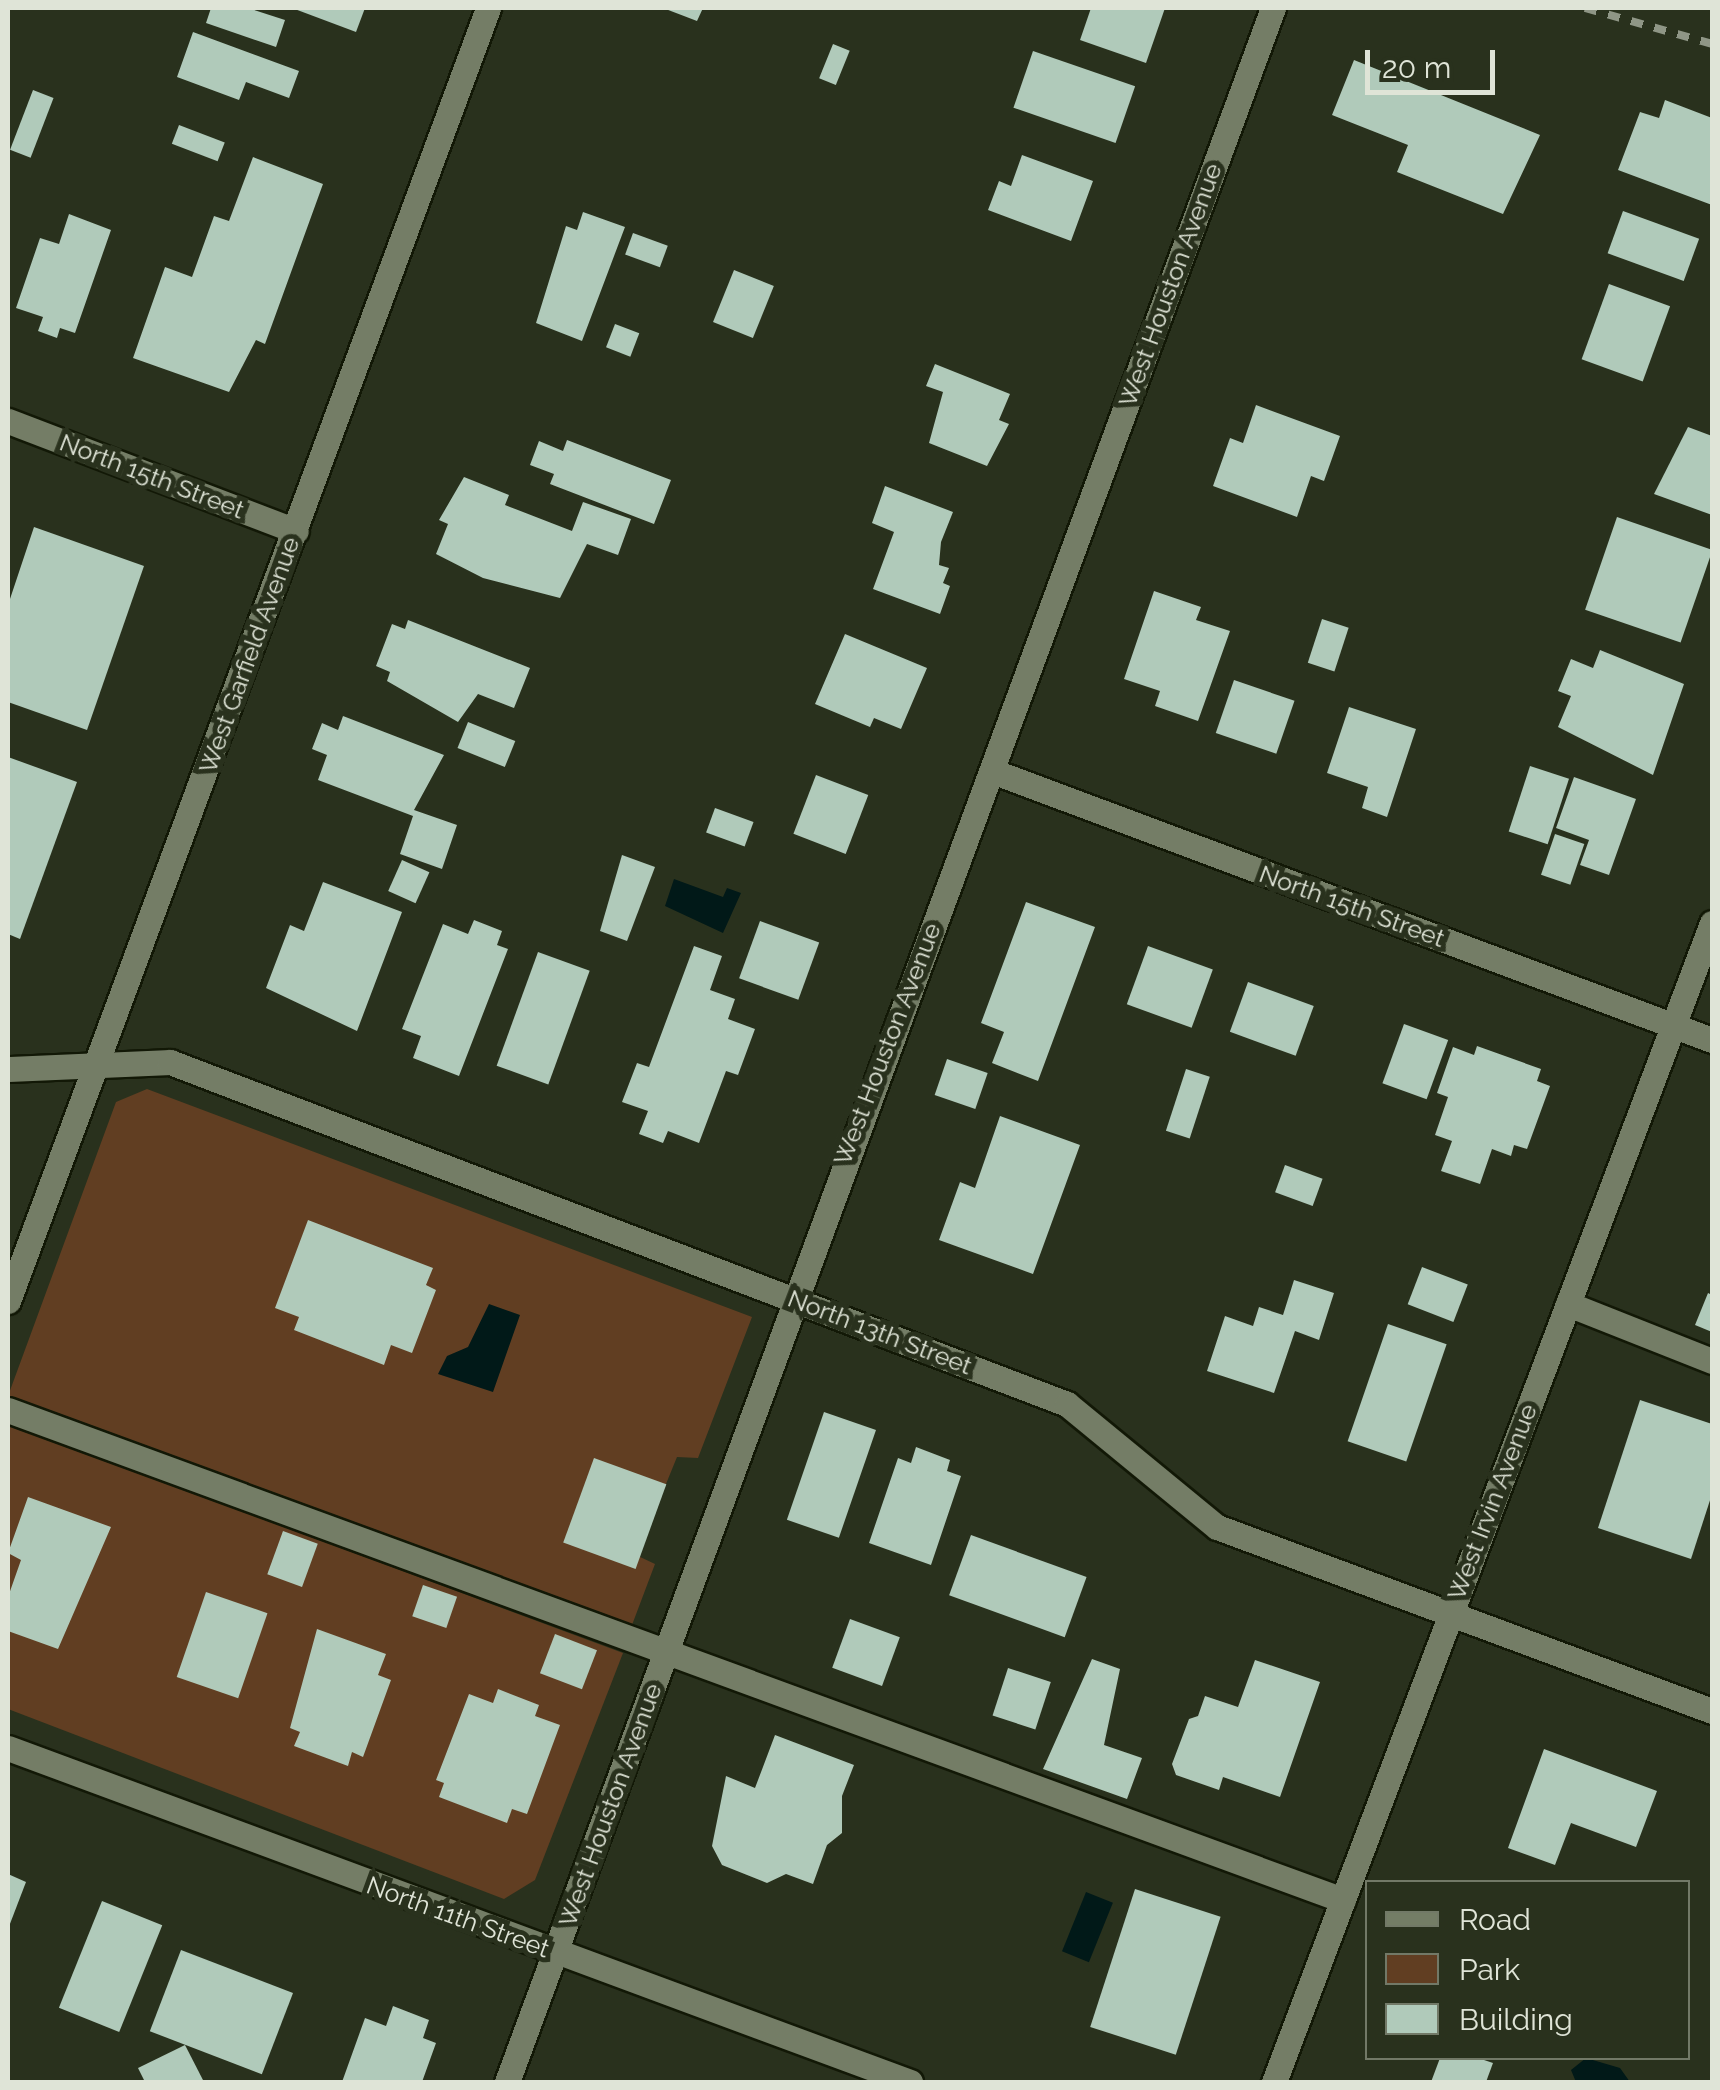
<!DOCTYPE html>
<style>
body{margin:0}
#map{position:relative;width:1720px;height:2090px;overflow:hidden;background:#29311d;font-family:Raleway,sans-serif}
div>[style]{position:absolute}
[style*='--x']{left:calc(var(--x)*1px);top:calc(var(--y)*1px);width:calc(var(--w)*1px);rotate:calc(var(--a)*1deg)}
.green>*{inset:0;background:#613e22}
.water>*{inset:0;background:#011918;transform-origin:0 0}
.building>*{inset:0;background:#b0caba;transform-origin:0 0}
.roads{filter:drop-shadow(2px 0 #121806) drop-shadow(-2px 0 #121806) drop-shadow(0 2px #121806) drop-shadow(0 -2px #121806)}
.minor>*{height:25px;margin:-12.5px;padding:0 12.5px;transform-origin:12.5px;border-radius:12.5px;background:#747d66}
.rail>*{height:8px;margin-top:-4px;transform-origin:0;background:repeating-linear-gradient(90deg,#8f9686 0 12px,transparent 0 24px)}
span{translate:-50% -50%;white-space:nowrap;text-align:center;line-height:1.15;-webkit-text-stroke:10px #29311d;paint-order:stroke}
.street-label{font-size:25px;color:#dfe4d7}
.frame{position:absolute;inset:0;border:10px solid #dfe4d7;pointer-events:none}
.legend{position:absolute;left:1365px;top:1880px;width:325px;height:180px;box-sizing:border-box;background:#29311d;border:2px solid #727967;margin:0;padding:12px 18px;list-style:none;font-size:30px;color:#dfe4d7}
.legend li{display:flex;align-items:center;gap:20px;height:50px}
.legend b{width:50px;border:2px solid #727967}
.scale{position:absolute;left:1365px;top:50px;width:130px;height:45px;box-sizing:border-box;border:5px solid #dfe4d7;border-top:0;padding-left:12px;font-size:30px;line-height:35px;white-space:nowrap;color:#dfe4d7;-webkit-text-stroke:8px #29311d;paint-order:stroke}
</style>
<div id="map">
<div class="green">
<i style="clip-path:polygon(147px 1089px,752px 1317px,698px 1458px,677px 1457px,666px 1484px,638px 1556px,655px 1564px,632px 1625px,8px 1396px,116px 1102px)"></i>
<i style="clip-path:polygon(8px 1424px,623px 1653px,535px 1880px,504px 1899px,8px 1709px)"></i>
</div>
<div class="water">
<i style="clip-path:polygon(674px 879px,723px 897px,727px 888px,741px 893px,723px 933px,665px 906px)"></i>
<i style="clip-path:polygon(489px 1304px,520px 1315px,493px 1392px,438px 1374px,447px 1356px,468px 1347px)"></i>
<i style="left:1086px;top:1892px;width:29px;height:64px;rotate:22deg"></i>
<i style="clip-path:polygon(1586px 2058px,1620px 2068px,1630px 2082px,1576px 2082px,1571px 2070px)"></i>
</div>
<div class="building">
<i style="clip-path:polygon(211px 8px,248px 8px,285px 20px,276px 47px,206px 23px)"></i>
<i style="clip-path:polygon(292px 8px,365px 8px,356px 32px)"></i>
<i style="clip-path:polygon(663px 8px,703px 8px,697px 21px)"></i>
<i style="clip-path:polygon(1091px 8px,1165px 8px,1146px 63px,1080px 40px)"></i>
<i style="clip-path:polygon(193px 32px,299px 71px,289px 98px,246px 82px,239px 100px,177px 77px)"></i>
<i style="left:833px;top:44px;width:18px;height:37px;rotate:22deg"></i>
<i style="left:1033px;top:51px;width:108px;height:60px;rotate:19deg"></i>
<i style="clip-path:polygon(1354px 60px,1540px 135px,1503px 214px,1397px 172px,1408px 145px,1332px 115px)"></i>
<i style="left:33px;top:90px;width:22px;height:64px;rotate:21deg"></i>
<i style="clip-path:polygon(1665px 100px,1712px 118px,1712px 205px,1618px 170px,1640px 112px,1659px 118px)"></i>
<i style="left:179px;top:125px;width:49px;height:20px;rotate:21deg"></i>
<i style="clip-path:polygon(1022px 155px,1093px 181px,1071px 241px,988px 210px,999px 181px,1011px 186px)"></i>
<i style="clip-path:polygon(253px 157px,323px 184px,265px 344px,256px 340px,229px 392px,133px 358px,165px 267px,192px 277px,214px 216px,229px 221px)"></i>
<i style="left:1623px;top:211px;width:81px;height:45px;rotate:20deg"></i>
<i style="clip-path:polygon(583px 212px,625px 227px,582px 341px,536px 323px,566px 226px,577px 230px)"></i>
<i style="clip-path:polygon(69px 214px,111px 230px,75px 333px,60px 328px,57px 338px,38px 331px,43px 317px,16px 308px,40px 238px,59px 244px)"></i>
<i style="left:633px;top:233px;width:37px;height:23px;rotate:20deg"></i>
<i style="left:734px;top:270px;width:43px;height:56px;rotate:22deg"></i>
<i style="left:1609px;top:284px;width:65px;height:80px;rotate:20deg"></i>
<i style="left:615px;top:324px;width:26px;height:25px;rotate:21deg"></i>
<i style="clip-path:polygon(935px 364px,1010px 394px,999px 420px,1009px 424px,987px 466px,929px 443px,943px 392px,926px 386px)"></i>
<i style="clip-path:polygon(1256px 405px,1340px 436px,1324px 481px,1311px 476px,1297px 517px,1213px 486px,1230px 438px,1243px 443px)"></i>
<i style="clip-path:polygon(1688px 427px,1712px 436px,1712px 515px,1654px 494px)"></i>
<i style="clip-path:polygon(567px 440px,671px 480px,654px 524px,550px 484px,554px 474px,530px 465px,539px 441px,563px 451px)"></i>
<i style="clip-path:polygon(464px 477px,509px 495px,505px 505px,572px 531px,583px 502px,631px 519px,618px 555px,587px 544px,560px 598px,483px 578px,436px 554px,448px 524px,439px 520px)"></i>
<i style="clip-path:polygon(885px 486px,953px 512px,941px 542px,939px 565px,949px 568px,943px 583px,950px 586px,940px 614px,873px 589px,894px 532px,872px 523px)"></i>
<i style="left:1617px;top:517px;width:101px;height:98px;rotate:19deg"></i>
<i style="clip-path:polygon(34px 527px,144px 566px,87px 730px,8px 702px,8px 605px)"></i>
<i style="clip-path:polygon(1154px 591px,1201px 607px,1196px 620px,1230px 631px,1198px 721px,1155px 706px,1160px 691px,1124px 679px)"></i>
<i style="left:1322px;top:619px;width:28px;height:46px;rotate:18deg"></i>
<i style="clip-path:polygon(408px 620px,530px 668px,514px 708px,478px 694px,458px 722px,387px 681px,390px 672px,376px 666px,392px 624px,405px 629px)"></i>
<i style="clip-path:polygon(845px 634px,927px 668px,901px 729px,874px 718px,870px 727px,815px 704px)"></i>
<i style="clip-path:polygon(1600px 650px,1684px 684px,1653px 775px,1558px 727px,1571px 696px,1558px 691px,1571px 659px,1593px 668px)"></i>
<i style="left:1234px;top:680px;width:64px;height:56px;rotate:19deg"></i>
<i style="clip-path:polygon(1349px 707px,1416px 729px,1387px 817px,1362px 808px,1368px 787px,1327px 773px)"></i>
<i style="clip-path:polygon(343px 716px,444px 755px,414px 810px,457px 825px,442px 869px,400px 854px,413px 816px,318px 780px,327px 755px,312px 749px,322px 723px,338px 730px)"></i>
<i style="left:468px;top:722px;width:51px;height:28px;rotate:22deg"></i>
<i style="clip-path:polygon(8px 757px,77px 782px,20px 939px,8px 934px)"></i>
<i style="left:1530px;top:766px;width:41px;height:69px;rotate:18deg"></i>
<i style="left:816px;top:775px;width:56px;height:63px;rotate:21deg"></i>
<i style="clip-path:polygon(1574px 777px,1636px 799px,1609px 875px,1580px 865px,1589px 840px,1556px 828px)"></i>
<i style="left:715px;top:808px;width:41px;height:26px;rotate:20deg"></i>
<i style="left:1555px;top:834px;width:31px;height:43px;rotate:19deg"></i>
<i style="clip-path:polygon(622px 855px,655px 867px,627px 941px,600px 931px)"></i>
<i style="left:402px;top:860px;width:30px;height:34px;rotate:24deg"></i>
<i style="clip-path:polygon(323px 882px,402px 912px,357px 1031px,266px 988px,290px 925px,304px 931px)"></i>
<i style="clip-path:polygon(1026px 902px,1095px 927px,1038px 1081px,992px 1063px,1004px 1032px,981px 1023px)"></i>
<i style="clip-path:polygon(474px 920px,502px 931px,497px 945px,508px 949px,459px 1076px,413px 1058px,421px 1036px,402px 1029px,443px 924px,468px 934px)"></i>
<i style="left:760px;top:921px;width:63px;height:61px;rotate:20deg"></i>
<i style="clip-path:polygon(694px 946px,722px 956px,710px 990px,735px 999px,728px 1019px,755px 1029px,738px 1075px,726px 1071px,699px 1143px,668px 1131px,663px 1143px,639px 1134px,648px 1111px,622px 1102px,637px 1063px,649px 1067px)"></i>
<i style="left:1148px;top:946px;width:69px;height:62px;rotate:20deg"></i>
<i style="left:538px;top:952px;width:55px;height:121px;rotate:20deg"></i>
<i style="left:1248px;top:982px;width:70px;height:53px;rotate:20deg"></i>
<i style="left:1404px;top:1024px;width:47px;height:63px;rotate:20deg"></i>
<i style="clip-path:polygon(1477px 1046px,1541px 1069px,1537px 1081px,1550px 1086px,1527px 1149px,1514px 1145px,1511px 1156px,1492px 1149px,1480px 1184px,1441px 1171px,1452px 1141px,1435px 1135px,1448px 1097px,1437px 1093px,1453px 1047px,1474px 1055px)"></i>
<i style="left:947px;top:1059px;width:43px;height:38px;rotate:19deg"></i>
<i style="left:1186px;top:1069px;width:25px;height:65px;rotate:18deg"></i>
<i style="clip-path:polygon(1000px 1116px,1080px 1145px,1033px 1274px,939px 1240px,960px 1182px,975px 1188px)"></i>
<i style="left:1285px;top:1165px;width:40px;height:29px;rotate:20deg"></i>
<i style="clip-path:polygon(308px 1220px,433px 1268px,426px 1285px,436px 1290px,412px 1353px,391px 1345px,384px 1365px,294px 1330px,299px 1317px,275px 1308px)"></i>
<i style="left:1422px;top:1267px;width:49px;height:40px;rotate:21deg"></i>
<i style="clip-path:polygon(1294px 1280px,1334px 1293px,1319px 1340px,1295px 1331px,1274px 1393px,1207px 1371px,1225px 1316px,1253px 1326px,1259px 1307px,1283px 1315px)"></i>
<i style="clip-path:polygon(1708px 1293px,1712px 1295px,1712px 1332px,1695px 1325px)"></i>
<i style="left:1388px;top:1324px;width:62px;height:124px;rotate:19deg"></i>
<i style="clip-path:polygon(1640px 1400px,1712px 1424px,1712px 1494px,1691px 1559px,1598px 1528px)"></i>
<i style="left:824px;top:1412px;width:55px;height:114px;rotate:19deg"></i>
<i style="clip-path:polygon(916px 1447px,950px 1460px,947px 1471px,961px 1476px,931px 1565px,869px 1543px,898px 1458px,911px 1463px)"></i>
<i style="left:594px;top:1458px;width:77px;height:90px;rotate:20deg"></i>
<i style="clip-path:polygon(28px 1497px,111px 1527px,58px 1649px,8px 1631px,8px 1597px,21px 1560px,8px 1553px)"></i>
<i style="left:283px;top:1531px;width:37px;height:46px;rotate:20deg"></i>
<i style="left:971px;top:1535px;width:123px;height:64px;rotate:20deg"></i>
<i style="left:423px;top:1585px;width:36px;height:33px;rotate:19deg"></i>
<i style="left:206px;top:1592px;width:65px;height:90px;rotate:19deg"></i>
<i style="left:850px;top:1619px;width:53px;height:52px;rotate:20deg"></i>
<i style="clip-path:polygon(317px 1629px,386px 1654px,378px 1675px,391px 1680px,363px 1757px,352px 1752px,348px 1766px,294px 1746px,300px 1732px,290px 1728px)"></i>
<i style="left:555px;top:1634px;width:45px;height:42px;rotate:21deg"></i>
<i style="clip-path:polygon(1092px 1659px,1120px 1669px,1104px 1745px,1142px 1758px,1127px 1799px,1043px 1769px)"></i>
<i style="clip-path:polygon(1255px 1660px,1320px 1682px,1280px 1797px,1223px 1777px,1219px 1790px,1176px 1775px,1172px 1764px,1189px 1719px,1198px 1716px,1205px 1696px,1238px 1707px)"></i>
<i style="left:1008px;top:1668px;width:45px;height:50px;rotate:18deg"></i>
<i style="clip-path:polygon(498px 1689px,539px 1705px,535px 1716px,560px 1725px,527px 1814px,512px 1809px,507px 1823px,439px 1797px,444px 1783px,436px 1780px,469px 1694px,493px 1703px)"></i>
<i style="clip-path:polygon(775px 1735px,854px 1765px,842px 1796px,842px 1833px,827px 1845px,813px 1884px,786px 1874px,767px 1883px,722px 1865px,712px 1846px,726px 1776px,755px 1788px)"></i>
<i style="clip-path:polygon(1544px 1749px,1657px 1791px,1636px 1847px,1571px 1823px,1555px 1865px,1508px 1848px)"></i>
<i style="clip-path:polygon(8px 1874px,26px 1882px,8px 1929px)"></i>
<i style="left:1135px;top:1889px;width:90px;height:145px;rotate:18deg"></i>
<i style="left:102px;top:1901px;width:65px;height:115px;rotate:22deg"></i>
<i style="left:181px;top:1950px;width:120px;height:87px;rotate:21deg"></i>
<i style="clip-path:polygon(393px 2006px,429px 2020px,423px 2038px,436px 2043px,422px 2082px,342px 2082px,365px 2018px,386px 2026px)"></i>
<i style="clip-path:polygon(185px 2045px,204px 2082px,145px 2082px,138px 2068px)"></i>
<i style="clip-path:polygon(1440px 2058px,1478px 2058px,1493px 2063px,1486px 2082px,1431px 2082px)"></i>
</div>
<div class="roads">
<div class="minor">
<i style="--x:8;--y:421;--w:308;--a:20.9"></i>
<i style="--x:992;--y:771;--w:769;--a:20.49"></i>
<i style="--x:8;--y:1069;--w:162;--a:-2.5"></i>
<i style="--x:170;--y:1062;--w:960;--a:20.87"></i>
<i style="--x:1067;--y:1404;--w:194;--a:39.4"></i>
<i style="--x:1217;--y:1527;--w:528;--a:20.39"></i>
<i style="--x:8;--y:1301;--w:1379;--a:-69.63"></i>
<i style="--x:1568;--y:1304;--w:155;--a:21.6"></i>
<i style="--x:8;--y:1410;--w:1422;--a:20.16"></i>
<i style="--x:8;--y:1748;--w:962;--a:20.32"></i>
<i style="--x:507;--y:2082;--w:2211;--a:-69.73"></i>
<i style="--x:1274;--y:2082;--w:1239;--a:-69.3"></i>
</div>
</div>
<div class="rail">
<i style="--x:1585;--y:8;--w:132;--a:15.8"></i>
</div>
<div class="street-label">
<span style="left:1170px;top:285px;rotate:-70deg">West Houston Avenue</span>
<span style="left:152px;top:476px;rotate:21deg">North 15th Street</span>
<span style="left:249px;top:655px;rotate:-70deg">West Garfield Avenue</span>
<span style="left:1352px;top:906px;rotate:20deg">North 15th Street</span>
<span style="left:887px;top:1044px;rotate:-69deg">West Houston Avenue</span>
<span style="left:880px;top:1332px;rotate:21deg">North 13th Street</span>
<span style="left:1492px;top:1502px;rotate:-69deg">West Irvin Avenue</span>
<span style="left:610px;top:1805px;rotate:-70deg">West Houston Avenue</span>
<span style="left:458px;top:1917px;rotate:20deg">North 11th Street</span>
</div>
<div class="frame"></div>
<ul class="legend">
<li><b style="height:12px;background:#747d66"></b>Road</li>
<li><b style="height:28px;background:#613e22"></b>Park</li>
<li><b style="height:28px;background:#b0caba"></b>Building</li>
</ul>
<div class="scale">20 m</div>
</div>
